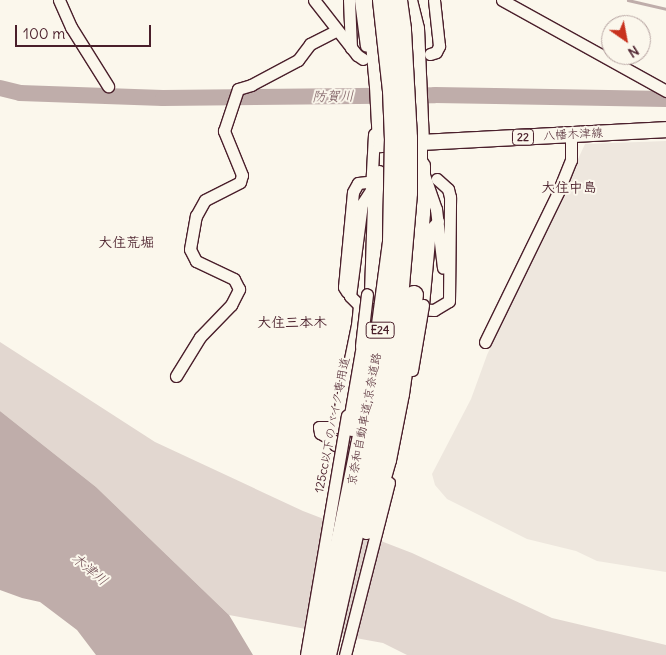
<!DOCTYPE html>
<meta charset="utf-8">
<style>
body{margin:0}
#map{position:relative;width:666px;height:655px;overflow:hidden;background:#fbf7ec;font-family:Delius,"Klee One",sans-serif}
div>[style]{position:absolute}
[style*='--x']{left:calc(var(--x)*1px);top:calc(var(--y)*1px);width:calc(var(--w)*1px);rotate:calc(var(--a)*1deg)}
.built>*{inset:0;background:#eee7de}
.green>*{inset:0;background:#e2d7d0}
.water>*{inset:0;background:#bfadaa}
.stream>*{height:2.5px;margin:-1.25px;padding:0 1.25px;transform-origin:1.25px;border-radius:1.25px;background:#bfadaa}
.river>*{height:16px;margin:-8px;padding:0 8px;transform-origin:8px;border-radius:8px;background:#bfadaa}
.roads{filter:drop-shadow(1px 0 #4a1f2b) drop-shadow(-1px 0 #4a1f2b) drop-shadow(0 1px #4a1f2b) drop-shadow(0 -1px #4a1f2b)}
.minor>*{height:11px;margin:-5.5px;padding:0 5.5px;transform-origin:5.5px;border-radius:5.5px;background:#fbf7ec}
.major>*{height:15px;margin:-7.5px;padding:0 7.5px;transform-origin:7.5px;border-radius:7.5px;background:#fbf7ec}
.highway>*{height:18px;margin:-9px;padding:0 9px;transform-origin:9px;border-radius:9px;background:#fbf7ec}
.bridges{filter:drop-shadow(1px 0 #4a1f2b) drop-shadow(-1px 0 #4a1f2b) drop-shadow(0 1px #4a1f2b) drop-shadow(0 -1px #4a1f2b)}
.minor-bridge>*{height:11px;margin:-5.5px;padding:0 5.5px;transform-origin:5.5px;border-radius:5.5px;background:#fbf7ec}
.highway-bridge>*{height:18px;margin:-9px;padding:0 9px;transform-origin:9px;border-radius:9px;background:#fbf7ec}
span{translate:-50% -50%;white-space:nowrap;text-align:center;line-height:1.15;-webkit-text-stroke:4px #fbf7ec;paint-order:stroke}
.shield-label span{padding:1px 4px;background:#fbf7ec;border:1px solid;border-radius:4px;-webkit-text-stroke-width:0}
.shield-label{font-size:11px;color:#4a1f2b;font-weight:700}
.street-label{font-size:12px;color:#4a1f2b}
.water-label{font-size:14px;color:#6d4a51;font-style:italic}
.neighbourhood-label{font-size:14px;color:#4a1f2b;font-weight:700}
.north{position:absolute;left:601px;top:15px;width:50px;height:50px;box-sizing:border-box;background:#fbf7ec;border:1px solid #b4a19f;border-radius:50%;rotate:147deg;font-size:14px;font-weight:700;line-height:20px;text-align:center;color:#4a1f2b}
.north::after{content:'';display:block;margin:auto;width:18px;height:22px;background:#c8321e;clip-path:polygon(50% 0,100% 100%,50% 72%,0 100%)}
.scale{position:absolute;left:15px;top:25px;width:136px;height:22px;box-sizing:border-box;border:2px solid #4a1f2b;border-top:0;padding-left:6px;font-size:15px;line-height:18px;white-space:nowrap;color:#4a1f2b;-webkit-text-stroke:4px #fbf7ec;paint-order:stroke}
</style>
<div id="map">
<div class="built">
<i style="clip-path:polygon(666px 141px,666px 572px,597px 561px,576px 551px,527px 539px,447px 499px,435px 485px,432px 474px,471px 399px,487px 355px,585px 144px)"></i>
</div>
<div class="green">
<i style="clip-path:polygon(0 342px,155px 442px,303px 511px,412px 553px,552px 618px,666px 645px,666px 655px,407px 655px,383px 643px,229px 615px,96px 487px,0 411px)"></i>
</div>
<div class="water">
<i style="clip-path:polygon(0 411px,96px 487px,229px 615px,253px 655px,96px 655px,77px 630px,40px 602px,22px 598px,0 590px)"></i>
</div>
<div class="stream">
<i style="--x:628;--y:0;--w:39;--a:13"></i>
</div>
<div class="river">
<i style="--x:0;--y:88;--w:21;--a:14"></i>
<i style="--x:20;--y:93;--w:143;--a:2"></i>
<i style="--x:163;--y:98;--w:272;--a:-0.6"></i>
<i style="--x:435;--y:95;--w:231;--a:1"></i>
</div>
<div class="roads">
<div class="minor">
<i style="--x:59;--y:0;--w:30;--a:66"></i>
<i style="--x:71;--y:27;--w:70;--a:57.9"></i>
<i style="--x:314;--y:0;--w:70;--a:52"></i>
<i style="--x:357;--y:55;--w:7;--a:34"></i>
<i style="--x:349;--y:0;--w:48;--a:87.6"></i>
<i style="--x:360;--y:0;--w:46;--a:82.6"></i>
<i style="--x:502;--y:0;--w:188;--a:29"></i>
<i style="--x:430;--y:54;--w:6;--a:-18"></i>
<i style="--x:436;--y:52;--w:7;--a:-63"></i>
<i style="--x:439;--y:46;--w:46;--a:-96.2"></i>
<i style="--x:421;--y:142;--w:24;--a:90"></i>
<i style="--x:421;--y:166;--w:46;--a:70.8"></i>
<i style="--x:436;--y:209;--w:59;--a:83.2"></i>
<i style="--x:375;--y:206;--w:17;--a:-77"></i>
<i style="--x:379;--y:189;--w:18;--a:-90"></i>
<i style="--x:347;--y:292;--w:6;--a:-121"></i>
<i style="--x:344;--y:287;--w:95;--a:-84.6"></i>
<i style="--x:353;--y:192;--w:10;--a:-61"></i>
<i style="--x:358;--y:183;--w:9;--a:-6"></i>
<i style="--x:423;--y:305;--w:75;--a:-84.7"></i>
<i style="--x:430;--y:230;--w:12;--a:-48"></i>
<i style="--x:413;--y:309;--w:21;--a:3"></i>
<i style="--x:434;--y:310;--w:17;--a:-31"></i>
<i style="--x:449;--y:301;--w:104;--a:-89.4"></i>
<i style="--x:450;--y:197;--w:8;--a:-104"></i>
<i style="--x:448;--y:189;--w:15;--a:-138"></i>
<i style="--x:485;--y:342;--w:167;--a:-64"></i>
<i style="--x:558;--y:192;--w:35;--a:-68"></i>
<i style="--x:571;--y:160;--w:26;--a:-90"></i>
<i style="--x:176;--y:376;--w:46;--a:-58.4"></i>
<i style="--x:200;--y:337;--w:45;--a:-45.9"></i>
<i style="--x:231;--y:305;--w:18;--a:-63"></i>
<i style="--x:239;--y:289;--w:11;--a:-117"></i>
<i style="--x:234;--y:279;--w:42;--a:-154.7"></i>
<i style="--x:196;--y:261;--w:13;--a:-117"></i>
<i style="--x:190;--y:249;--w:34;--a:-80"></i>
<i style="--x:196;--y:216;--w:18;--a:-61"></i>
<i style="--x:205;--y:200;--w:39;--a:-27"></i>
<i style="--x:240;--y:182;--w:7;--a:-74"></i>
<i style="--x:242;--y:175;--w:48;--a:-112.2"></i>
<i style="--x:224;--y:131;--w:44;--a:-71.6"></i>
<i style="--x:238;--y:89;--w:14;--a:-17"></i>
<i style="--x:251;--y:85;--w:53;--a:-28"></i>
<i style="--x:298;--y:60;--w:20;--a:-53"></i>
<i style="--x:310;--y:44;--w:30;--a:-27"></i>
<i style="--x:335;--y:445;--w:4;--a:-104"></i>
<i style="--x:334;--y:441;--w:16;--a:-150"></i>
<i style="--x:320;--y:433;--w:6;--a:-99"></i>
<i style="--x:319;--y:427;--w:17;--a:0"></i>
<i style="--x:336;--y:427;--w:104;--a:-78.4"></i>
<i style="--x:357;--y:325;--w:20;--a:-84"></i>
<i style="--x:359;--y:305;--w:13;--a:-135"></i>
<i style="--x:350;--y:296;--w:93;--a:-82.6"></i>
<i style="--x:362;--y:204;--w:17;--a:-57"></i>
<i style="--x:371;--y:190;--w:56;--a:-86.9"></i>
</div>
<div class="major">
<i style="--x:369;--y:0;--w:86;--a:84.7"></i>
<i style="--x:377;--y:86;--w:58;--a:87"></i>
<i style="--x:380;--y:144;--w:286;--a:-3"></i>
<i style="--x:409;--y:0;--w:29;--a:76"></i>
<i style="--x:416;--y:28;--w:114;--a:87.5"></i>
</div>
<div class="highway">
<i style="--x:374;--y:294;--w:92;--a:-88.1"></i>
<i style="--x:414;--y:295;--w:82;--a:-85.1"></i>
<i style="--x:421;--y:213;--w:47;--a:-90"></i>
</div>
</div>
<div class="bridges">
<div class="minor-bridge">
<i style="--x:361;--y:346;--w:52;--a:-83.4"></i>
<i style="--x:412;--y:370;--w:66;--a:-80.4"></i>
<i style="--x:306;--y:655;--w:243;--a:-80.3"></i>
<i style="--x:345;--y:655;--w:178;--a:-75.7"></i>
</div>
<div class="highway-bridge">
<i style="--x:352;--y:427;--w:88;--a:-80.2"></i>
<i style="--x:367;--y:530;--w:73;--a:-74.1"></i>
<i style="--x:387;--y:460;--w:67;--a:-78.9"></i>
<i style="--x:400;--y:394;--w:100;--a:-82"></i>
<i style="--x:314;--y:655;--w:120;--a:-77"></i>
<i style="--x:341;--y:538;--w:164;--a:-78.4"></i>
<i style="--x:374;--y:377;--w:136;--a:-82.4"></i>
<i style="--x:392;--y:242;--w:102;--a:-88.9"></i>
<i style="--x:394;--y:140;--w:49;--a:-92.3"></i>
<i style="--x:392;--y:91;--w:92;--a:-96.3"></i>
<i style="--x:327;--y:655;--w:204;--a:-77.3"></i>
<i style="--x:372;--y:456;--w:79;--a:-79.1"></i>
<i style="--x:387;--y:378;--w:81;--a:-81.5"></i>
<i style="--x:399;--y:298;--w:105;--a:-85.1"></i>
<i style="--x:408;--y:193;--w:55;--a:-90"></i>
<i style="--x:408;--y:138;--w:109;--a:-93.2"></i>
<i style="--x:402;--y:29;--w:29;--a:-98"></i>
</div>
</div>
<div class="shield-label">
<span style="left:523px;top:137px">22</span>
<span style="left:380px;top:330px">E24</span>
</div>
<div class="street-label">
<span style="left:573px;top:134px;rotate:-3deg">八幡木津線</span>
<span style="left:364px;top:419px;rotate:-79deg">京奈和自動車道;京奈道路</span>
<span style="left:332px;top:425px;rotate:-79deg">125cc以下のバイク専用道</span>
</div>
<div class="water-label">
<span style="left:333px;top:96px;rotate:-1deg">防賀川</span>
<span style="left:90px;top:569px;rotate:39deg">木津川</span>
</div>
<div class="neighbourhood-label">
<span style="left:569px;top:187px">大住中島</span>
<span style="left:126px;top:242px">大住荒堀</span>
<span style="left:292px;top:322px">大住三本木</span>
</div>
<div class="north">N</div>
<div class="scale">100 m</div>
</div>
